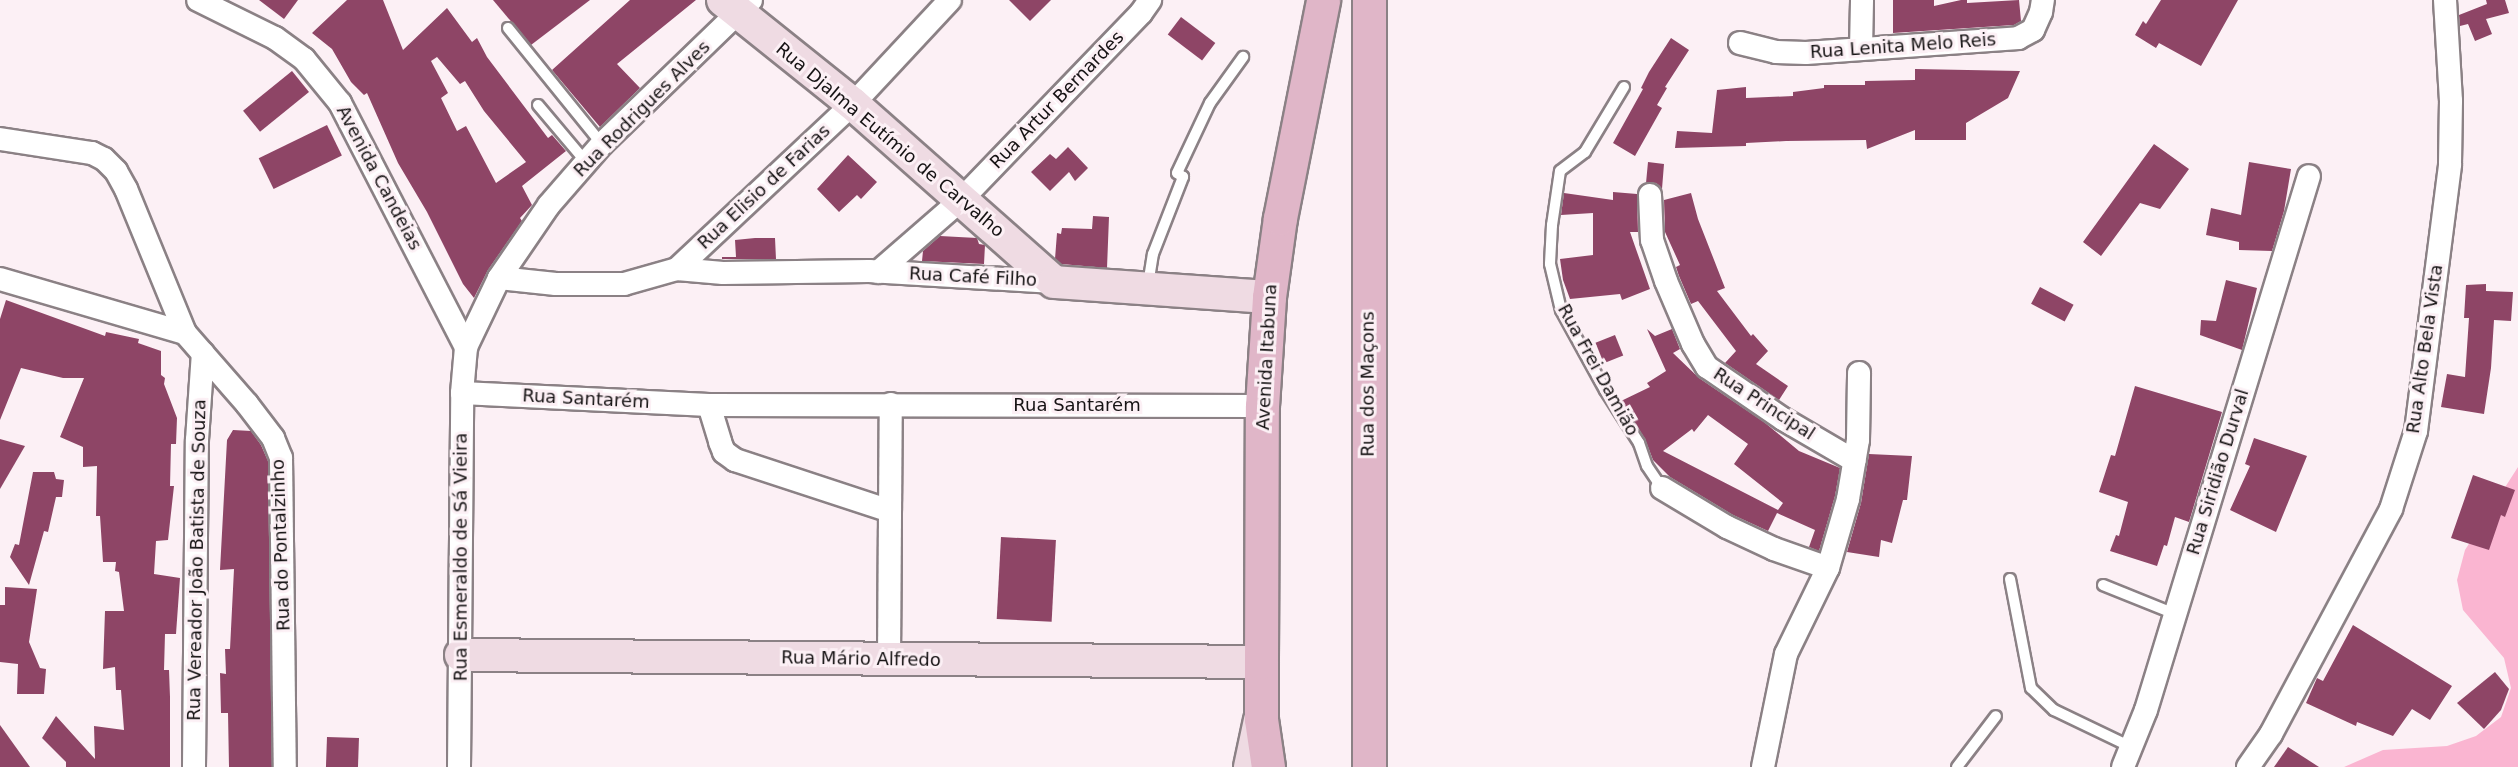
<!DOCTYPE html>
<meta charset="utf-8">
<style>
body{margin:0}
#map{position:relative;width:2518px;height:767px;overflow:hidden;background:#fcf0f5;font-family:"DejaVu Sans",sans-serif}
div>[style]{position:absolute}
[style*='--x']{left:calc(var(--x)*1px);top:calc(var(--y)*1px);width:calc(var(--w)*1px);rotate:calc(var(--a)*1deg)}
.green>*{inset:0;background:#fab5d1}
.building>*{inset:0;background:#8e4566;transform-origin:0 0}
.roads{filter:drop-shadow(2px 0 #8b8185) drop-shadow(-2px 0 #8b8185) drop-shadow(0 2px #8b8185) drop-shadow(0 -2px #8b8185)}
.lane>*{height:10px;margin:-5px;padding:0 5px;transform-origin:5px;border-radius:5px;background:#fff}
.street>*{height:22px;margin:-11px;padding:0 11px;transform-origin:11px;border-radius:11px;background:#fff}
.secondary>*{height:32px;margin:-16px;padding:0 16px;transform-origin:16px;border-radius:16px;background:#efdbe3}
.primary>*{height:33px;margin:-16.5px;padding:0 16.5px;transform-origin:16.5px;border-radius:16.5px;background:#e0b6c8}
span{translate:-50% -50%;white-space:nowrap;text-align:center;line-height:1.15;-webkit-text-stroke:6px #fcf0f5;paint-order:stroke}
.street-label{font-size:18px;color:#161314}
</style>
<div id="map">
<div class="green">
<i style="clip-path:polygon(2518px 467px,2518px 767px,2344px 767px,2383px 750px,2447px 746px,2476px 736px,2501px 717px,2511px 688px,2504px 658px,2463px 610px,2457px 580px,2465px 550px)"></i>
</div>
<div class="building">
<i style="clip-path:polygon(259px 0,298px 0,284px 19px)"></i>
<i style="clip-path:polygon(evenodd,347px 0,383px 0,403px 50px,447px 8px,472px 42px,477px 38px,487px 57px,548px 138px,552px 135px,566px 151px,522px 186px,532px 205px,520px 218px,522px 221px,488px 270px,474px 298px,463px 284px,427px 212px,398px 163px,367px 93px,364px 95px,351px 82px,332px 49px,312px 33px,347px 0,437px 57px,460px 84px,465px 81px,484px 111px,526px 162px,496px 183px,466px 126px,457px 131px,441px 98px,448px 93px,431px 61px,437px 57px)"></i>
<i style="clip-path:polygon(493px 0,590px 0,531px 45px)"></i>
<i style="clip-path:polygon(630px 0,696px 0,617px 64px,640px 88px,600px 127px,552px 70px)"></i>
<i style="clip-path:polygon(1009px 0,1051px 0,1030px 21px)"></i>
<i style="clip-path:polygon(1893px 0,1934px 0,1934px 6px,1961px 0,1967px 0,1967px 3px,2019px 0,2021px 21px,2014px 25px,1893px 33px)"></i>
<i style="clip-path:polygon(2161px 0,2238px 0,2201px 66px,2159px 43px,2156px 48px,2135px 35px,2143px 21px,2146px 24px)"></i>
<i style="clip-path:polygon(2486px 0,2505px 0,2509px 13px,2486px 19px,2492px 34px,2475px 41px,2468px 24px,2460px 26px,2459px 15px,2487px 4px)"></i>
<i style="left:1181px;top:17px;width:43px;height:22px;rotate:37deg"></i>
<i style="clip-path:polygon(1671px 38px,1689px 50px,1665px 87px,1667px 88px,1657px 105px,1662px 108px,1635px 156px,1613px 143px,1643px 89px,1641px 88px,1649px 72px)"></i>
<i style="clip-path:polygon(1915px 69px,2020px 71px,2008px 98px,1966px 123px,1966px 140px,1915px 140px,1915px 130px,1867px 149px,1866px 140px,1786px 141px,1746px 143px,1746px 146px,1675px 148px,1677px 131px,1712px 133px,1717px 90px,1746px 87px,1746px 98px,1793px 96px,1793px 92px,1824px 88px,1824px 85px,1865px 85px,1865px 81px,1915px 80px)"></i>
<i style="left:292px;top:71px;width:27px;height:63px;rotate:51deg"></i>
<i style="left:327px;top:125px;width:34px;height:76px;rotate:64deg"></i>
<i style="clip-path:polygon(2154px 144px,2189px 169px,2160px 209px,2140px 203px,2101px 256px,2083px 242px)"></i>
<i style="clip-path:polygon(1068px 147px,1088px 168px,1075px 181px,1069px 172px,1050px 191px,1031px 172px,1050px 154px,1056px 159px)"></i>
<i style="clip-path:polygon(848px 155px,877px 182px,861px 199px,857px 195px,839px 212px,817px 189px)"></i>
<i style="clip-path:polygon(1648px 162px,1664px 164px,1662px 189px,1656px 183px,1646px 183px)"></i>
<i style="clip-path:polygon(2249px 162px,2291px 169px,2284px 211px,2272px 251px,2239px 250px,2239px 242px,2206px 235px,2211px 208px,2241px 215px)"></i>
<i style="clip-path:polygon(1613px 192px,1637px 194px,1638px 232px,1630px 232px,1650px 289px,1622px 300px,1620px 294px,1570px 299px,1563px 280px,1560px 259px,1593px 255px,1593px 213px,1561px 215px,1564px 193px,1613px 200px)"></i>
<i style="clip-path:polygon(1691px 193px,1698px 219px,1725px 288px,1717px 291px,1751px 336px,1753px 334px,1768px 351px,1756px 364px,1788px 386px,1779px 400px,1725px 363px,1736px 351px,1698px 301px,1691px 304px,1679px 276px,1676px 267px,1680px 265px,1665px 232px,1664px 200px)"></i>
<i style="clip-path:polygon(1093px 216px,1109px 217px,1107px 268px,1061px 264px,1055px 259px,1057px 233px,1061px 234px,1062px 228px,1092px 229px)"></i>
<i style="clip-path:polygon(940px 236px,977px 238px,979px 244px,985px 245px,984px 264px,922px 261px,923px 251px)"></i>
<i style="clip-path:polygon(755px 238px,775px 238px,776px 259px,722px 259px,722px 257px,736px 257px,735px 240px)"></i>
<i style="clip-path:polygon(2226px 280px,2257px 288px,2242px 350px,2200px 335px,2201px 320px,2216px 321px)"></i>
<i style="clip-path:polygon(2486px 284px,2486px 291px,2513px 292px,2511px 321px,2494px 320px,2491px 368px,2484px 414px,2441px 407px,2447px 374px,2465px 377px,2469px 318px,2464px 318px,2466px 285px)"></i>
<i style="left:2040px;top:287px;width:38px;height:19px;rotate:28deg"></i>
<i style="clip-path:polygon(6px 300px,105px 336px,106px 332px,139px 339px,138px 343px,161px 351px,161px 375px,165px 378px,164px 384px,177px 418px,176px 444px,171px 444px,170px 486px,174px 486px,168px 540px,156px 541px,154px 574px,180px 578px,176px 634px,165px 634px,164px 670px,169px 670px,170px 697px,170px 767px,66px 767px,66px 762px,42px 738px,56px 716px,95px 759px,94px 726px,124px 730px,121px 690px,116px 690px,115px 667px,103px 669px,105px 611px,124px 611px,119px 572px,115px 571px,116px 562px,103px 562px,100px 516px,96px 516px,97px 466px,83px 467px,83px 447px,60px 437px,84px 378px,63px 378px,21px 368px,0 420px,0 319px)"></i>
<i style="clip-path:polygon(evenodd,1647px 329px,1655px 336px,1672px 329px,1680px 349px,1673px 353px,1699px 378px,1764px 422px,1799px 451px,1840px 468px,1835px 496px,1819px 551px,1809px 547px,1815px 530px,1777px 513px,1768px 531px,1733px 515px,1670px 477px,1653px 460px,1645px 439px,1621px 401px,1650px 387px,1647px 383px,1666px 371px,1647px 329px,1708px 415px,1748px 444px,1734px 464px,1783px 503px,1778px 510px,1663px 451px,1692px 429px,1694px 432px,1708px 415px)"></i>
<i style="left:1615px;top:335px;width:22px;height:21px;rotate:68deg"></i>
<i style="clip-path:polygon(2135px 386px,2222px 412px,2189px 522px,2175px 517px,2167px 546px,2164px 545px,2157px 566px,2110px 551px,2116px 535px,2119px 536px,2128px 502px,2099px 492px,2111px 455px,2115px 456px)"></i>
<i style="clip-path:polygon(233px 430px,251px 431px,261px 445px,268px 461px,272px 767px,229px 767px,228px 713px,221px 713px,220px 673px,226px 674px,225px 649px,230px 649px,234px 569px,220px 570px,227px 440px)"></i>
<i style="clip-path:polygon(2254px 438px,2307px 456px,2276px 532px,2230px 510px,2250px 466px,2245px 464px)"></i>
<i style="clip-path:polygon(0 439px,25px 446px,0 489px)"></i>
<i style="clip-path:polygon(1869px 454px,1912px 456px,1907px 500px,1903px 500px,1892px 543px,1881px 540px,1879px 557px,1847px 552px,1861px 503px)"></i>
<i style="clip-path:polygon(33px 472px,54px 472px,56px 479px,64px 480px,62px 497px,56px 497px,48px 532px,44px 531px,29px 585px,10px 557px,15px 544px,19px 545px)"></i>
<i style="clip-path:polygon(2473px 475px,2515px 490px,2505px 517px,2501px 515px,2489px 550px,2451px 538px)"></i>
<i style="left:1001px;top:537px;width:55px;height:82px;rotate:3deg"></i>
<i style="clip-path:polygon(5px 587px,37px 589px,29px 642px,40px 668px,46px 669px,44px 694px,17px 694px,18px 664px,0 662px,0 605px,5px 605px)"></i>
<i style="clip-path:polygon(2353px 625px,2452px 686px,2430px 720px,2412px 709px,2393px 736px,2357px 722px,2356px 726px,2306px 703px,2317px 678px,2323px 681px)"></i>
<i style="clip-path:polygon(2495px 672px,2509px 689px,2501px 710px,2484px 729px,2457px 703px)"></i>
<i style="clip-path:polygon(0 725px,30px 767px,0 767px)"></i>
<i style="left:327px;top:737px;width:32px;height:30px;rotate:2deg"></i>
<i style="clip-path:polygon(2288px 747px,2319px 767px,2274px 767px)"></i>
</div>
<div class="roads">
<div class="lane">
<i style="--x:508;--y:28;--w:149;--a:51"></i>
<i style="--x:1624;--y:87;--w:76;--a:121"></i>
<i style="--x:1585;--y:152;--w:31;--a:143"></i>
<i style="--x:1560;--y:171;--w:55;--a:98.4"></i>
<i style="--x:1552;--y:225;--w:39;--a:93"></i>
<i style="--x:1550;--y:264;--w:47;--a:76.6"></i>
<i style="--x:1561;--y:310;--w:91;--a:61.2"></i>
<i style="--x:1605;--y:390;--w:63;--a:57.3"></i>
<i style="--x:1639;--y:443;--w:24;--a:71"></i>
<i style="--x:1647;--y:466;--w:27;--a:56"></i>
<i style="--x:538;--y:105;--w:75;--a:49.9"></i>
<i style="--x:1148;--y:285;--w:31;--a:-81"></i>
<i style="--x:1153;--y:254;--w:83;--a:-68.7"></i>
<i style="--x:1183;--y:177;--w:7;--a:-146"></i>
<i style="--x:1177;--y:173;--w:77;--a:-64.8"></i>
<i style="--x:1210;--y:103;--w:57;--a:-54.3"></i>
<i style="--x:2010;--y:579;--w:111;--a:79.1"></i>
<i style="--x:2031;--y:688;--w:32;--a:44"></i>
<i style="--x:2054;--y:710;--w:85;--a:25.7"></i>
<i style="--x:2103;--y:585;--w:78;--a:21.9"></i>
<i style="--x:1957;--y:767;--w:64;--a:-52.6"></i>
</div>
<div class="street">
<i style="--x:198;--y:0;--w:86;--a:26.3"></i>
<i style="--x:275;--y:38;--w:36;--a:36"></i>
<i style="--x:304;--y:59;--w:57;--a:50.7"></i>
<i style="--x:340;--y:103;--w:275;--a:62.7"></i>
<i style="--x:1740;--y:43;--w:37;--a:14"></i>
<i style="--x:1776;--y:52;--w:30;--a:2"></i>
<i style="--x:1806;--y:53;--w:213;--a:-4"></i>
<i style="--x:2018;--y:38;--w:17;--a:-28"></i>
<i style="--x:2033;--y:30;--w:20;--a:-66"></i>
<i style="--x:2041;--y:12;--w:12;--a:-81"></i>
<i style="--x:1861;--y:49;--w:49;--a:-88.8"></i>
<i style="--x:0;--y:139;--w:93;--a:8.7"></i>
<i style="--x:92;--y:153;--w:13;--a:27"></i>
<i style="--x:104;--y:159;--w:17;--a:45"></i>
<i style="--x:116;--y:171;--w:21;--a:61"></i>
<i style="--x:126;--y:189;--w:156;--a:67.7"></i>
<i style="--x:1650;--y:195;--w:45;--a:87.5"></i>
<i style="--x:1652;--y:240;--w:43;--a:71.1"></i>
<i style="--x:1666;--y:281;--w:69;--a:66.8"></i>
<i style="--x:1693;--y:344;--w:27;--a:59"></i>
<i style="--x:1707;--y:367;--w:92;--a:34.4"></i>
<i style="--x:1783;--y:419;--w:83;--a:30.3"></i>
<i style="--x:677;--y:269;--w:46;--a:5"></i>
<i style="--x:723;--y:273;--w:146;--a:-0.8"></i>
<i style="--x:869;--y:271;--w:185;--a:3.4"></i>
<i style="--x:878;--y:272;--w:111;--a:-41"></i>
<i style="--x:962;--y:199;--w:258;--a:-46.1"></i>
<i style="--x:1141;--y:13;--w:16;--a:-55"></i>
<i style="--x:499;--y:278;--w:57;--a:6"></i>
<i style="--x:556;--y:284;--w:68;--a:0"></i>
<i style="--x:624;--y:284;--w:55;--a:-15.8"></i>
<i style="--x:677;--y:269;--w:241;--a:-43.2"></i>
<i style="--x:853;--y:104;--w:142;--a:-47"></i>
<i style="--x:0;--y:279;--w:193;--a:16.3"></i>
<i style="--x:185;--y:333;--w:94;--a:48.9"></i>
<i style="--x:247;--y:404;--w:43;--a:52.6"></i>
<i style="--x:273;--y:438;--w:22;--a:68"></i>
<i style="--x:281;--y:458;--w:309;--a:89.3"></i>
<i style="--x:462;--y:393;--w:247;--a:2.8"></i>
<i style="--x:709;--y:405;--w:553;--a:0.1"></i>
<i style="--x:709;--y:405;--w:39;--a:73"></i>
<i style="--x:720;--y:442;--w:11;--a:68"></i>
<i style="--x:724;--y:452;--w:14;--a:36"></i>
<i style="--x:735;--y:460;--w:163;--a:18.2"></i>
<i style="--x:1662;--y:488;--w:76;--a:31"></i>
<i style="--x:1727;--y:527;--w:52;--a:25.1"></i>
<i style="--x:1774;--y:549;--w:57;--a:19.4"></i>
<i style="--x:889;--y:659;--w:255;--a:-89.6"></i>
<i style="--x:194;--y:767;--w:327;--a:-89.5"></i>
<i style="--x:197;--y:440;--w:87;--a:-86.1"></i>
<i style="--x:459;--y:767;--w:374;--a:-89.5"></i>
<i style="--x:462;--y:393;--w:46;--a:-85"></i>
<i style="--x:466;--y:347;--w:76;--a:-64.4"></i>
<i style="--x:499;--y:278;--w:88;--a:-55.6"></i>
<i style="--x:549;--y:205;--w:81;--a:-49"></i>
<i style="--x:602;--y:144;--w:207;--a:-44"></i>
<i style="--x:1763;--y:767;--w:115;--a:-78.5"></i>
<i style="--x:1786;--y:654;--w:96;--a:-64"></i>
<i style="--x:1828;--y:568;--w:72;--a:-73.8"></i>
<i style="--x:1848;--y:499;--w:60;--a:-80.4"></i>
<i style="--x:1858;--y:440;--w:67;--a:-89.1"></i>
<i style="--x:2123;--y:767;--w:61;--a:-68"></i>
<i style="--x:2146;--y:710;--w:558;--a:-73.03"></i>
<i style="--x:2248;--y:767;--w:40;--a:-55.1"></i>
<i style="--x:2271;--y:734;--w:255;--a:-61.9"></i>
<i style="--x:2391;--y:509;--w:82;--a:-72.2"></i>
<i style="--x:2416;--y:431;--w:269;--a:-82.7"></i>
<i style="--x:2450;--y:164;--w:63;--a:-89.1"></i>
<i style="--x:2451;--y:101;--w:101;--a:-93.4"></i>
</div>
<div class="secondary">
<i style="--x:723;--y:0;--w:166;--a:38.7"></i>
<i style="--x:853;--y:104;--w:268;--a:41.5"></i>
<i style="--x:1054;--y:282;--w:216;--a:4"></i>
<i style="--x:461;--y:655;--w:800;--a:0.5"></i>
<i style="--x:1250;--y:767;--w:48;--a:-78"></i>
</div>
<div class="primary">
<i style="--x:1369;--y:0;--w:767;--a:90"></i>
<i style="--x:1268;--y:767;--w:49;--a:-98.3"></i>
<i style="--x:1261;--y:719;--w:57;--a:-90"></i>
<i style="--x:1261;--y:662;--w:256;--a:-89.8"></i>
<i style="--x:1262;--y:406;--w:109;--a:-86.3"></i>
<i style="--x:1269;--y:297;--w:80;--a:-82.1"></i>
<i style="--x:1280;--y:218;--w:222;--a:-78.8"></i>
</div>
</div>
<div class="street-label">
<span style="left:1903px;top:46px;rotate:-4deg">Rua Lenita Melo Reis</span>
<span style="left:1057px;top:100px;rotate:-46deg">Rua Artur Bernardes</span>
<span style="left:642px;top:109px;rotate:-45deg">Rua Rodrigues Alves</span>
<span style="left:890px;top:140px;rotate:40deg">Rua Djalma Eutímio de Carvalho</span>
<span style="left:379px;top:178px;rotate:62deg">Avenida Candeias</span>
<span style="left:764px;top:187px;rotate:-43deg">Rua Elisio de Farias</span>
<span style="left:973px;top:277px;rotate:3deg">Rua Café Filho</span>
<span style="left:2425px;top:349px;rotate:-82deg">Rua Alto Bela Vista</span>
<span style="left:1267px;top:357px;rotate:-87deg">Avenida Itabuna</span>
<span style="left:1598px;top:370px;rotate:61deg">Rua Frei Damião</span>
<span style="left:1368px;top:384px;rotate:-90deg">Rua dos Maçons</span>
<span style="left:586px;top:399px;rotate:3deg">Rua Santarém</span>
<span style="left:1764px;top:404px;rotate:33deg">Rua Principal</span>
<span style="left:1077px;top:405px">Rua Santarém</span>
<span style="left:2218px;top:472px;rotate:-73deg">Rua Siridião Durval</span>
<span style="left:281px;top:545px;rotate:-92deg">Rua do Pontalzinho</span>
<span style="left:461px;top:557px;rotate:-90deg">Rua Esmeraldo de Sá Vieira</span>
<span style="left:197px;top:560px;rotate:-89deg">Rua Vereador João Batista de Souza</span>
<span style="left:861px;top:659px;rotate:1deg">Rua Mário Alfredo</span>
</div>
</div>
